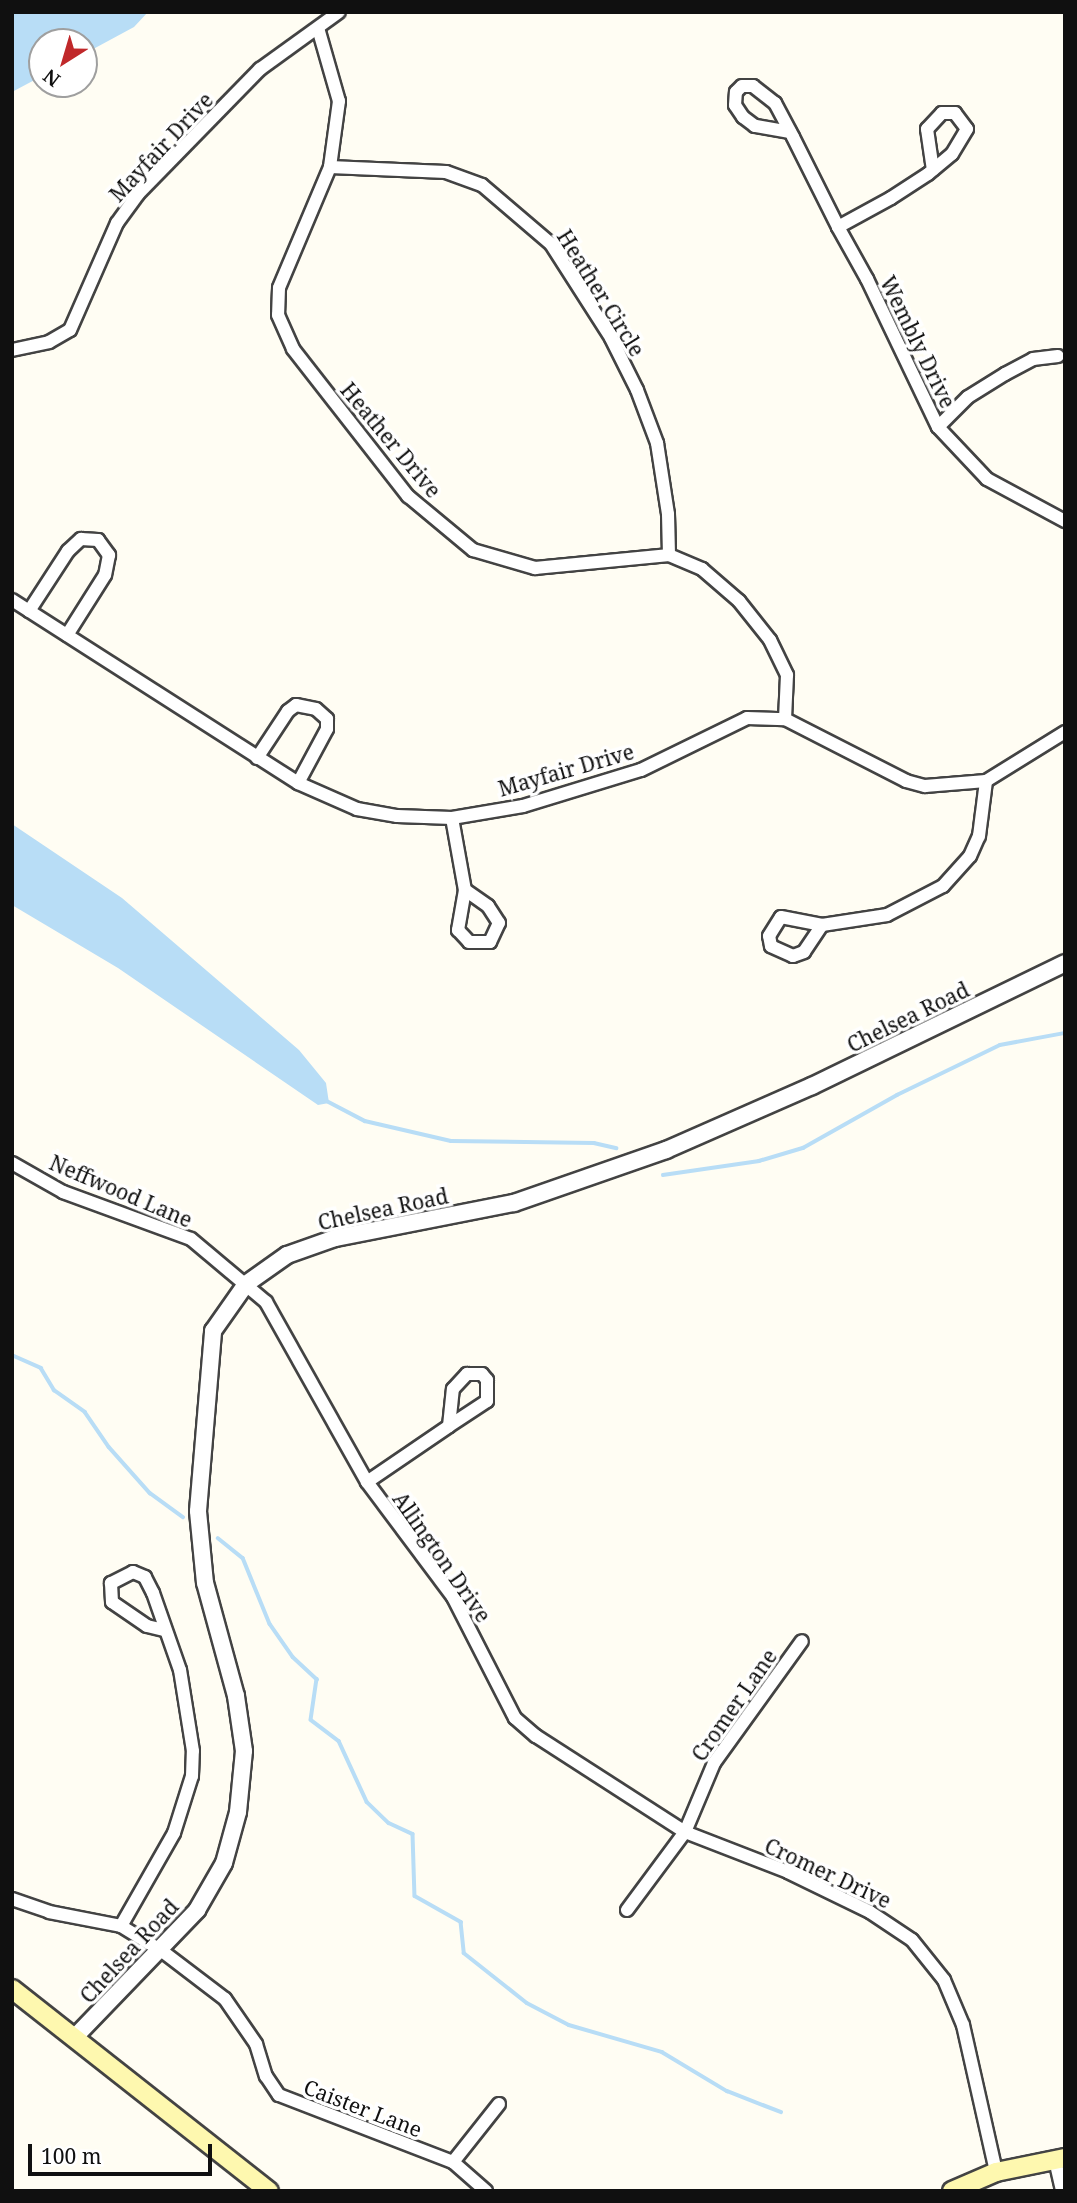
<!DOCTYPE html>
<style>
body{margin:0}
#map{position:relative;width:1077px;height:2203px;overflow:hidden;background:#fffdf3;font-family:"Noto Serif",serif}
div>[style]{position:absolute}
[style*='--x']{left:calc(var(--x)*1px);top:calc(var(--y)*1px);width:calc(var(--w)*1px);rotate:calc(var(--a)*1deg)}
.water>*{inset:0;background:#b8ddf6}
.stream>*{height:3.5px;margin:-1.75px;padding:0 1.75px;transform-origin:1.75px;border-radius:1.75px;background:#b8ddf6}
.roads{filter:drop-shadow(2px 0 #434343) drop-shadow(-2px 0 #434343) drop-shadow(0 2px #434343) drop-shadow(0 -2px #434343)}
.minor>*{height:12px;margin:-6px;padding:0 6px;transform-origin:6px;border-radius:6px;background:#fff}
.tertiary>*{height:16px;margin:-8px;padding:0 8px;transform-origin:8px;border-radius:8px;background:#fff}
.secondary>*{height:18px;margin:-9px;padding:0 9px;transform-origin:9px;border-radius:9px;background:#fef8af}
span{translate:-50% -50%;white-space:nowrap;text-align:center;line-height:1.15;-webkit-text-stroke:7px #fff;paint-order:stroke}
.street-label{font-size:21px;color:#101010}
.frame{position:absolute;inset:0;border:14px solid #101010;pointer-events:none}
.north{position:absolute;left:28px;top:28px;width:70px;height:70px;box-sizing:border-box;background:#fff;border:2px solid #9f9f9f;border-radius:50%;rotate:217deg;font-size:19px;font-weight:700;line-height:28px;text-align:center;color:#101010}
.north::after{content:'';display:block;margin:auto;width:24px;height:32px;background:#c0282a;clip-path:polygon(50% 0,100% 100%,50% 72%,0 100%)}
.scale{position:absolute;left:28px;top:2144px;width:184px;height:32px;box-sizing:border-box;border:4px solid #101010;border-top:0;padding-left:9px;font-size:21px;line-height:24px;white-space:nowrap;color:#101010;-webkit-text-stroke:5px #fff;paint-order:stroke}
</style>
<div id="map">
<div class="water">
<i style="clip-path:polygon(12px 12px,148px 12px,134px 27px,84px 54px,84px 42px,42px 42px,42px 76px,12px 92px)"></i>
<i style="clip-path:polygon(12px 824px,122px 898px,299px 1050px,326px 1083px,329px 1103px,318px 1105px,118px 968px,12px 905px)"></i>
</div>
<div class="stream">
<i style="--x:325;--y:1100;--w:45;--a:27.7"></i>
<i style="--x:365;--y:1121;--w:88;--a:13.1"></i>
<i style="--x:451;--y:1141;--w:143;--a:0.8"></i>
<i style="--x:594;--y:1143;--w:23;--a:13"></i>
<i style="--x:663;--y:1175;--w:97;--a:-8.3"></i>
<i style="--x:759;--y:1161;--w:46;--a:-16.5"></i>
<i style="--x:803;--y:1148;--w:108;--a:-29.4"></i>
<i style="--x:897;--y:1095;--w:114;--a:-25.9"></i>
<i style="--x:1000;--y:1045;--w:66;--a:-10.5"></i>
<i style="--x:12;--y:1355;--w:32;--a:24"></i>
<i style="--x:41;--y:1368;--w:26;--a:59"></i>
<i style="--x:54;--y:1390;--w:38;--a:35"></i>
<i style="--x:85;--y:1412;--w:42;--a:55.6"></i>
<i style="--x:109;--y:1447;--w:62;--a:48.3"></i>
<i style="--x:150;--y:1493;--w:41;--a:36"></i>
<i style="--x:218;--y:1538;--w:32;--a:39"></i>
<i style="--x:243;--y:1558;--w:71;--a:67.8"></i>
<i style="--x:270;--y:1624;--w:40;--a:55.1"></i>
<i style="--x:293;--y:1657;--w:33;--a:43"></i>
<i style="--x:317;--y:1679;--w:41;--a:98.3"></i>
<i style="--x:311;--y:1720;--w:35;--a:37"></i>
<i style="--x:339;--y:1741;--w:67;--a:65.3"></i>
<i style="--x:367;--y:1802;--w:30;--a:44"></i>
<i style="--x:389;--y:1823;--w:26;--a:25"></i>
<i style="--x:413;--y:1834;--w:62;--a:88.2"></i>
<i style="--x:415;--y:1896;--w:53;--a:29.5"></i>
<i style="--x:461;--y:1922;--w:31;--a:84"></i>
<i style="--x:464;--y:1953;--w:80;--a:38.4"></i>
<i style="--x:527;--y:2003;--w:47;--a:27.6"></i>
<i style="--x:569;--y:2025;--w:97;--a:16.2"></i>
<i style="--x:662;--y:2052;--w:76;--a:31"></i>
<i style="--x:727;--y:2091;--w:58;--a:21.3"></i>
</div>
<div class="roads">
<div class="minor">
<i style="--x:318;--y:28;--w:76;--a:74"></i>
<i style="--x:339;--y:101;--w:67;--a:97.8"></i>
<i style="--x:330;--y:167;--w:131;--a:112.9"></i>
<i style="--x:279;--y:288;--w:27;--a:92"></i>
<i style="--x:278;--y:315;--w:37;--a:66"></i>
<i style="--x:293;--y:349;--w:187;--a:52"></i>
<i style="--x:408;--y:496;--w:85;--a:39.7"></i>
<i style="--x:473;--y:550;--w:65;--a:16.2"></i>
<i style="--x:535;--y:568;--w:135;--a:-5.5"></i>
<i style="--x:669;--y:555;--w:36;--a:23"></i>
<i style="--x:702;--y:569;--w:49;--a:40.9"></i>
<i style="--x:739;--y:601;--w:50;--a:51.5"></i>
<i style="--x:770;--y:640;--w:39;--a:64"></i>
<i style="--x:787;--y:675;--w:44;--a:92.6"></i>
<i style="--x:790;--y:132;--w:36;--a:-170"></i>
<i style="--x:755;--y:126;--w:15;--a:-143"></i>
<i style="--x:743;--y:117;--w:14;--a:-124"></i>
<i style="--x:735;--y:105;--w:13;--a:-86"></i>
<i style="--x:736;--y:92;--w:8;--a:-45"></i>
<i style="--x:742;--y:86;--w:11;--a:0"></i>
<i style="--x:753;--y:86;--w:28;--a:38"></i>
<i style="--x:775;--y:103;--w:38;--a:62"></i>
<i style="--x:793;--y:137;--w:101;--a:63.4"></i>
<i style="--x:838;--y:227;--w:60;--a:60.9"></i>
<i style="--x:867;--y:279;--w:164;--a:64.4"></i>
<i style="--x:938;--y:427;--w:71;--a:46.7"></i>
<i style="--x:987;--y:479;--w:89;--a:28.3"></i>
<i style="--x:330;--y:167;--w:116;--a:2.5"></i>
<i style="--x:446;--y:172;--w:38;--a:20"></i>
<i style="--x:482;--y:185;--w:91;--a:40.5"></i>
<i style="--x:551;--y:244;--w:112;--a:57.4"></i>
<i style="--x:611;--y:338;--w:58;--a:63.4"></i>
<i style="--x:637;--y:390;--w:57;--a:69.3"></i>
<i style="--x:657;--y:443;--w:72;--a:81.2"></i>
<i style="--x:668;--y:514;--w:41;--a:88.6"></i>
<i style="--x:838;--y:227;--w:60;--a:-28.7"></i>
<i style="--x:891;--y:198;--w:44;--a:-33"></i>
<i style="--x:928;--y:174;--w:31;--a:-40"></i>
<i style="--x:952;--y:154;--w:29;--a:-59"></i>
<i style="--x:967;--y:129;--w:20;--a:-127"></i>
<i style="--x:955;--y:113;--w:13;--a:180"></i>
<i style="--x:942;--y:113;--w:22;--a:133"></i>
<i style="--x:927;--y:129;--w:41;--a:81.7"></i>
<i style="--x:12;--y:350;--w:38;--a:-12"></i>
<i style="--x:49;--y:342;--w:24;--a:-30"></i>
<i style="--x:70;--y:330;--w:117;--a:-66.3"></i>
<i style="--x:117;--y:223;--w:36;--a:-54"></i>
<i style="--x:138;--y:194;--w:175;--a:-45.7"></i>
<i style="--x:260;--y:69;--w:97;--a:-35.8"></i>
<i style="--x:938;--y:427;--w:42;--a:-45"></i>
<i style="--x:968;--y:397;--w:44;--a:-31.9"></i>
<i style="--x:1005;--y:374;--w:32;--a:-28"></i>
<i style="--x:1033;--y:359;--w:25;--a:-7"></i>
<i style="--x:12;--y:600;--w:340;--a:32.6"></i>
<i style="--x:298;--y:783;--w:64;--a:23.8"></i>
<i style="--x:357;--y:809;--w:41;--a:9.9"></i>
<i style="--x:397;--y:816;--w:55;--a:2.1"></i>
<i style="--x:452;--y:818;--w:72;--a:-9.6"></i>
<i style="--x:523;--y:806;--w:123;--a:-17"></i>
<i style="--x:641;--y:770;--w:118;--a:-26.1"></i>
<i style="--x:747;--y:718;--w:38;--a:2"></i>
<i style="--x:785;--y:719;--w:136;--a:27.1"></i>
<i style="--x:906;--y:781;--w:20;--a:15"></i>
<i style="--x:925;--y:786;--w:61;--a:-4.7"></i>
<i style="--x:986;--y:781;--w:93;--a:-31.8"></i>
<i style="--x:29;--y:611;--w:72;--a:-57"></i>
<i style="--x:68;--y:551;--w:18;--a:-43"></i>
<i style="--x:81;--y:539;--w:17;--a:3"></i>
<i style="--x:98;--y:540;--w:19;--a:54"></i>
<i style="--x:109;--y:555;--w:20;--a:101"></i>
<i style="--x:105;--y:575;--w:71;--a:122.3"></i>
<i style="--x:257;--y:758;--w:56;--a:-56.6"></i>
<i style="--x:288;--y:711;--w:10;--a:-37"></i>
<i style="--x:296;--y:705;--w:20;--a:11"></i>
<i style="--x:316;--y:709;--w:15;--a:42"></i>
<i style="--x:327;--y:719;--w:10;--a:90"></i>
<i style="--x:327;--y:729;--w:61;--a:118.2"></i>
<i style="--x:452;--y:818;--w:73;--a:79.8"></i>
<i style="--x:465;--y:890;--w:41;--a:99.9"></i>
<i style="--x:458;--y:930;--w:16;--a:47"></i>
<i style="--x:469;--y:942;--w:21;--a:0"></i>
<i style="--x:490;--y:942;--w:21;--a:-65"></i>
<i style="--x:499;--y:923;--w:20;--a:-123"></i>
<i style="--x:488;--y:906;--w:28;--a:-145"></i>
<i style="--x:822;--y:925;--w:32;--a:124"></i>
<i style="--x:804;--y:952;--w:12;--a:160"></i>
<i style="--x:793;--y:956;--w:24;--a:-156"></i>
<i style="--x:771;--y:946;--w:10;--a:-101"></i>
<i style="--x:769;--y:936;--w:22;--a:-58"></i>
<i style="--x:781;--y:917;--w:42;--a:11"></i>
<i style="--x:822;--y:925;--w:66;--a:-8.7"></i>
<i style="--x:887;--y:915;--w:63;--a:-27.4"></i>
<i style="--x:943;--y:886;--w:40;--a:-48"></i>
<i style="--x:970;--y:856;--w:22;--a:-66"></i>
<i style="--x:979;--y:836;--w:55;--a:-82.7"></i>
<i style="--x:12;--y:1163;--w:59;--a:29.6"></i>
<i style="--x:63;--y:1192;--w:136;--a:20.2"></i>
<i style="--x:191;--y:1239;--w:98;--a:40"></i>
<i style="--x:266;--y:1302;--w:206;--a:60.7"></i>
<i style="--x:367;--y:1482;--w:144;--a:53.2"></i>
<i style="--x:453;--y:1597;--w:136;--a:62.9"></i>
<i style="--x:515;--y:1718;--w:28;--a:41"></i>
<i style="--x:536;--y:1736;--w:177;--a:32.8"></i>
<i style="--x:685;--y:1832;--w:110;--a:21.2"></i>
<i style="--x:788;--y:1872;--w:91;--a:26"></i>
<i style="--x:870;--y:1912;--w:50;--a:33.7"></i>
<i style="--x:912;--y:1940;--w:51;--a:51.3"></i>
<i style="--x:944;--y:1980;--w:49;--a:67.1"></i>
<i style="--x:963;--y:2025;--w:151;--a:77.3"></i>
<i style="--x:467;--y:1374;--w:15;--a:0"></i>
<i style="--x:482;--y:1374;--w:8;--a:50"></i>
<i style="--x:487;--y:1380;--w:21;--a:90"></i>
<i style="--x:487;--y:1401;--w:45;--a:146.7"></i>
<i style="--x:449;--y:1426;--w:37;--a:-84"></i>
<i style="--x:453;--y:1389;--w:21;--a:-47"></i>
<i style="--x:367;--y:1482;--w:99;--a:-34.3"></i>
<i style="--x:12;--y:1899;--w:39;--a:19"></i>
<i style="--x:49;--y:1912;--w:73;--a:11"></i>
<i style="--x:121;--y:1926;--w:48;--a:31.4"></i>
<i style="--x:162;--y:1951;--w:79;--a:37.3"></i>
<i style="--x:225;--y:1999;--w:55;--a:55.4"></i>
<i style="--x:256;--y:2044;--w:34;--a:73"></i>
<i style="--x:266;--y:2076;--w:23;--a:56"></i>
<i style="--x:279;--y:2095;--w:186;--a:21.1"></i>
<i style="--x:453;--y:2162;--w:44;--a:41.3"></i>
<i style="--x:627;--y:1910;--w:97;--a:-53.4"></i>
<i style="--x:685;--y:1832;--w:75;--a:-67.2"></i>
<i style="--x:714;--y:1763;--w:150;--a:-54.2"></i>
<i style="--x:121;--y:1926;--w:107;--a:-60.3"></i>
<i style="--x:174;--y:1833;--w:60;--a:-72.5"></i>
<i style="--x:192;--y:1776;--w:25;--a:-88"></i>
<i style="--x:193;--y:1751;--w:82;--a:-99.1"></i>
<i style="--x:180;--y:1670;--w:82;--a:-109.3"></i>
<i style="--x:153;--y:1593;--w:18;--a:-117"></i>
<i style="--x:145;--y:1577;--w:13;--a:-157"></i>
<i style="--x:133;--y:1572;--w:25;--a:153"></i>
<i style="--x:111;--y:1583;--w:19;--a:87"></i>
<i style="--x:112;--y:1602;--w:42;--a:34.4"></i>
<i style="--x:147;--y:1626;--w:18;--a:13"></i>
<i style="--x:1055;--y:2160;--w:32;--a:77"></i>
<i style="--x:453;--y:2162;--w:74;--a:-51.6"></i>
</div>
<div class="tertiary">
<i style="--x:74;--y:2038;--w:178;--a:-46.1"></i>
<i style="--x:197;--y:1910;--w:54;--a:-60.1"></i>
<i style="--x:224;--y:1863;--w:53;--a:-74.6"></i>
<i style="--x:238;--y:1812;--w:61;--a:-84.4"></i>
<i style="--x:244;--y:1751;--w:56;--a:-98.3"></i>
<i style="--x:236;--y:1696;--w:117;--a:-105.3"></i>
<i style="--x:205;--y:1583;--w:72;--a:-95.6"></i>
<i style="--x:198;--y:1511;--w:181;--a:-85.2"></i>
<i style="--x:213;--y:1331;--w:57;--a:-54.9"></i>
<i style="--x:246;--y:1284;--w:50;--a:-35.3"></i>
<i style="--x:287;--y:1255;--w:51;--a:-19.5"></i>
<i style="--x:335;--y:1238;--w:182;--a:-11.1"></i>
<i style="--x:514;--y:1203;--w:161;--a:-19.2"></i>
<i style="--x:666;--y:1150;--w:159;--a:-23.7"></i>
<i style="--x:812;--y:1086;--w:281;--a:-25.9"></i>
</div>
<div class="secondary">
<i style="--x:12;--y:1989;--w:327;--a:38.2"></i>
<i style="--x:952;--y:2191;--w:48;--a:-23.4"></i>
<i style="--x:996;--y:2172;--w:70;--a:-11.5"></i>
</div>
</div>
<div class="street-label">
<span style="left:161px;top:147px;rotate:-47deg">Mayfair Drive</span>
<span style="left:601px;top:293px;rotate:58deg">Heather Circle</span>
<span style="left:918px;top:342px;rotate:64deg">Wembly Drive</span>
<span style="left:391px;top:440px;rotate:50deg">Heather Drive</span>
<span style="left:566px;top:770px;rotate:-16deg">Mayfair Drive</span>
<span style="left:908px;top:1017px;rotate:-26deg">Chelsea Road</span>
<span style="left:121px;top:1191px;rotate:23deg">Neffwood Lane</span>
<span style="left:383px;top:1209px;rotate:-12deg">Chelsea Road</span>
<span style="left:442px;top:1557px;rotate:55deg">Allington Drive</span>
<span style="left:734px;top:1705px;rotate:-55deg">Cromer Lane</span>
<span style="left:828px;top:1873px;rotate:25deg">Cromer Drive</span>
<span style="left:129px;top:1951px;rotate:-47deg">Chelsea Road</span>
<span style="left:363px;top:2108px;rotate:21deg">Caister Lane</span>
</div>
<div class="frame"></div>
<div class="north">N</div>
<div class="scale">100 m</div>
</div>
